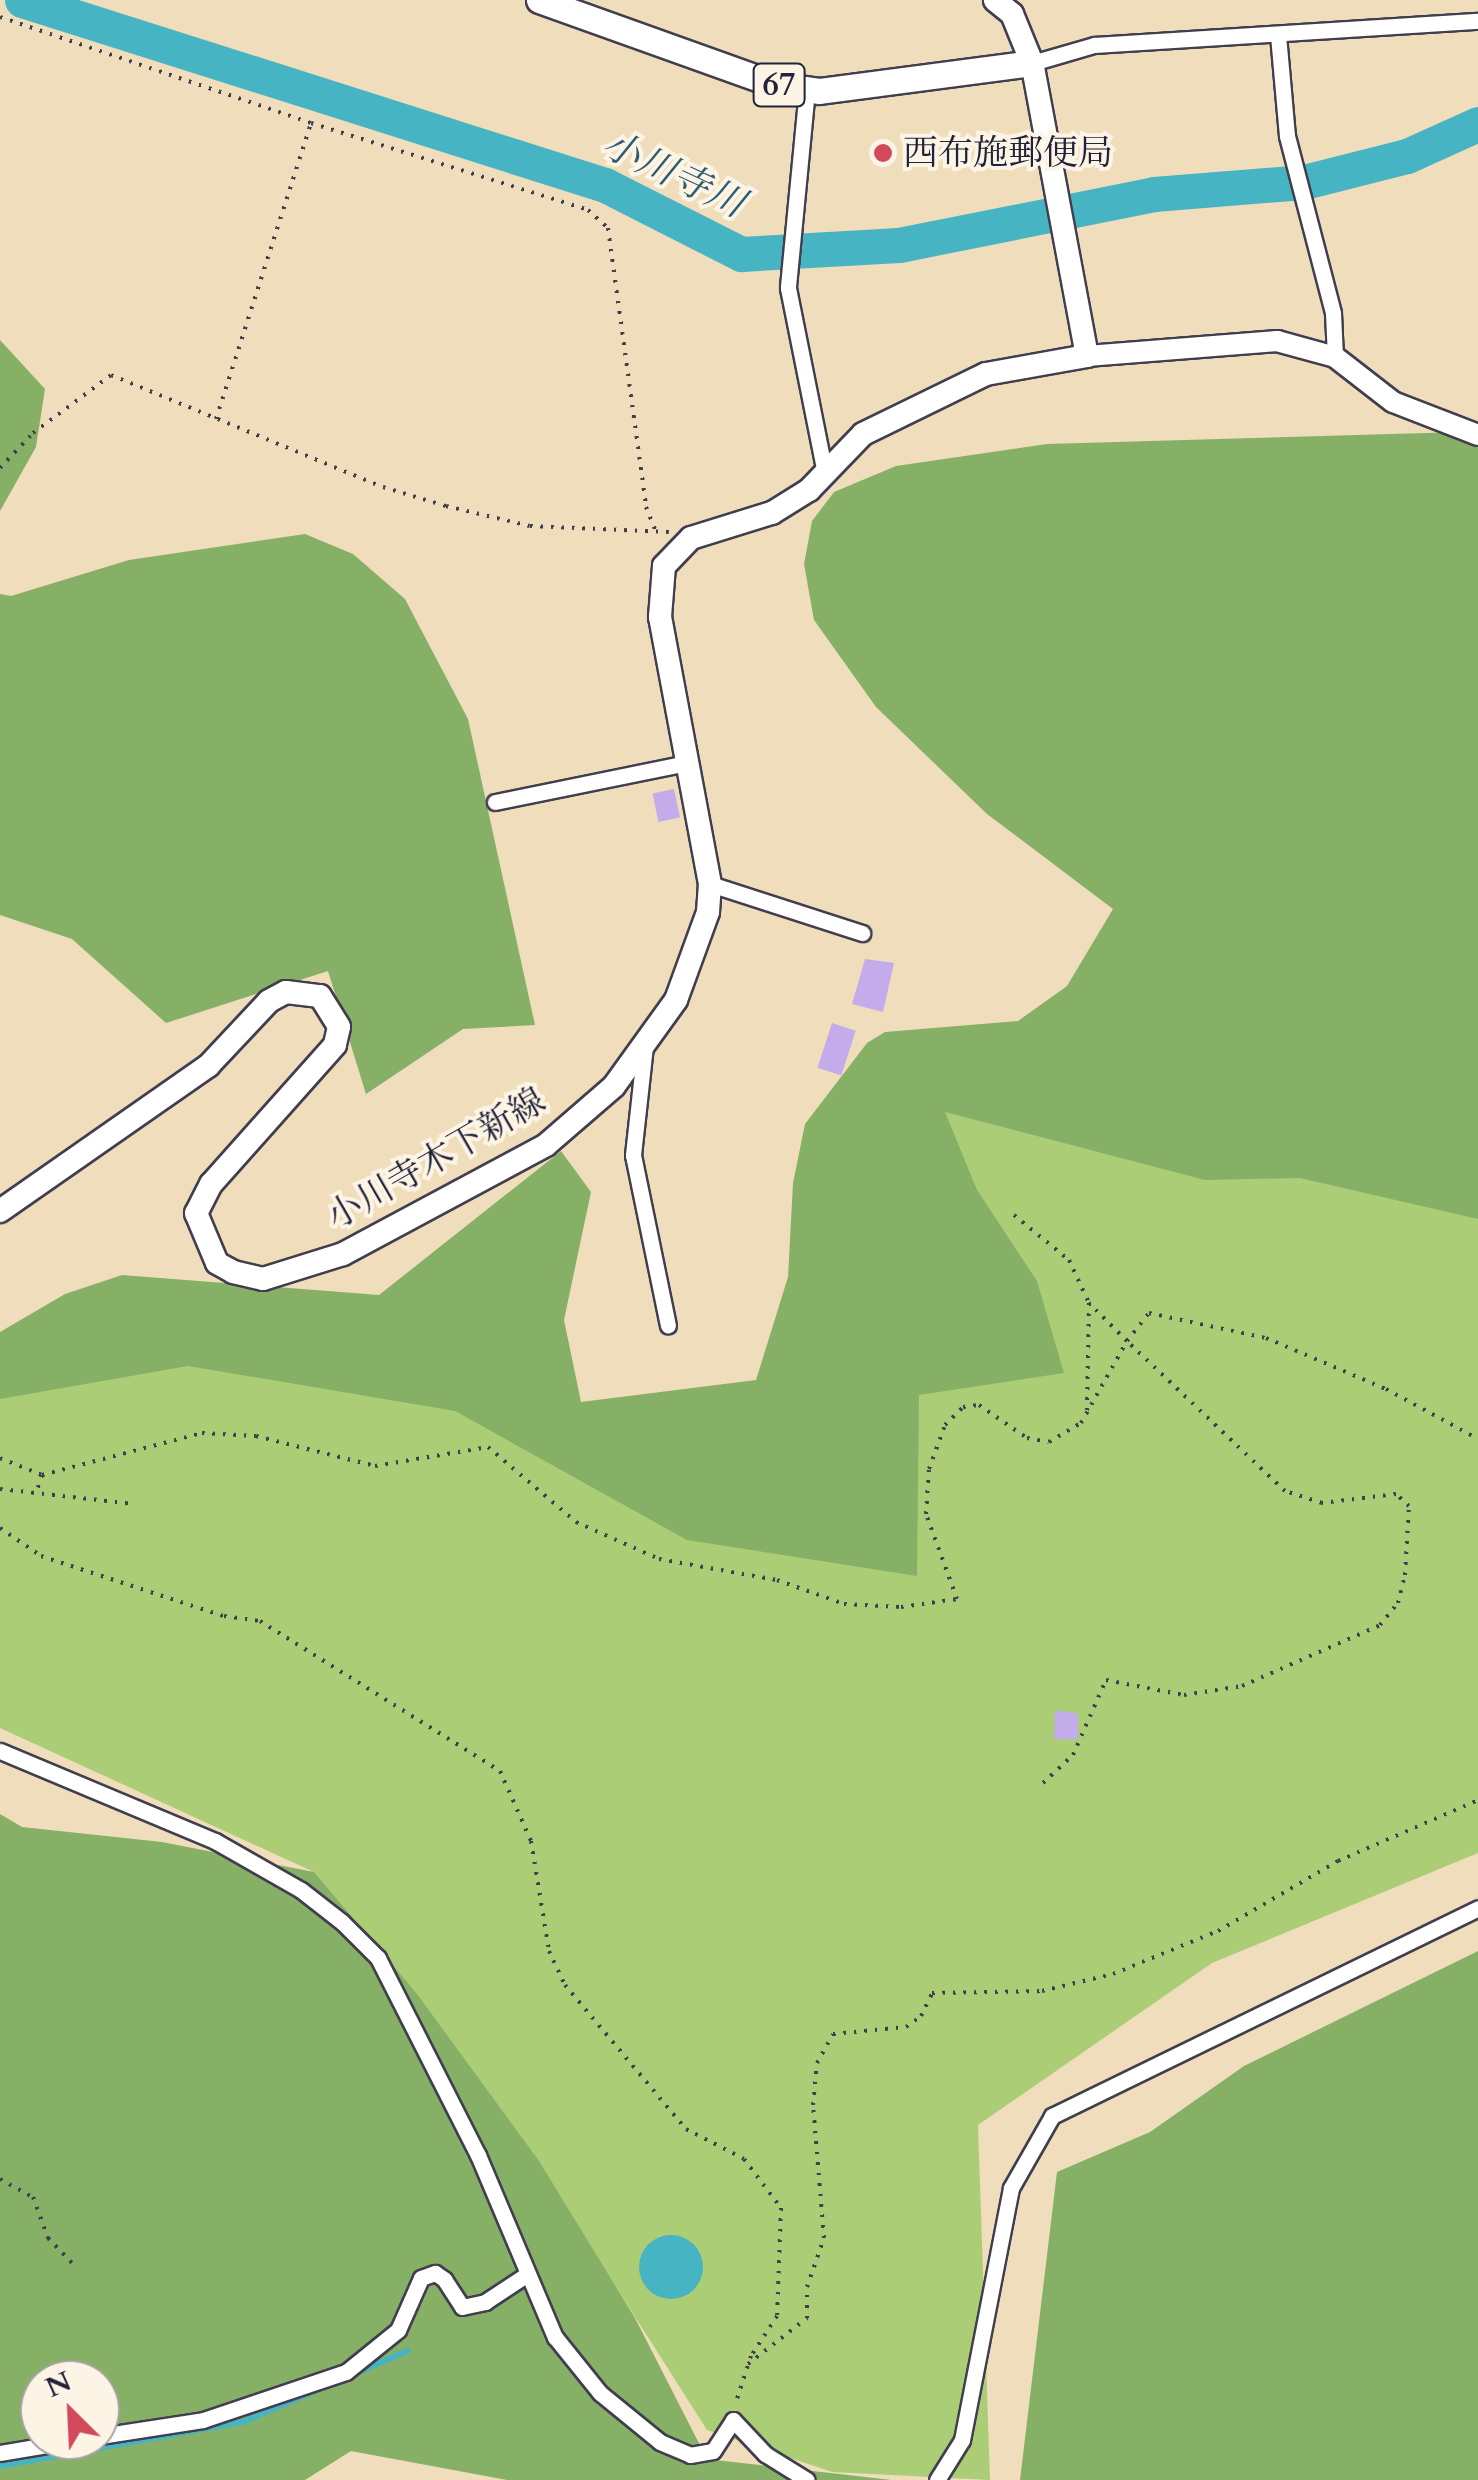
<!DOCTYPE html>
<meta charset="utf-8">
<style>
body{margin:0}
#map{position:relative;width:1478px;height:2480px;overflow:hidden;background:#f0ddbb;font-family:Cardo,"Noto Serif JP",serif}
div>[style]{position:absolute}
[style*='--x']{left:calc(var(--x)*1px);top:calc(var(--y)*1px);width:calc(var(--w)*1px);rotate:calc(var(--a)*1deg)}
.green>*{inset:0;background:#aacd76}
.forest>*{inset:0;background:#87b067}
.water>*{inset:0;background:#46b4c2}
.round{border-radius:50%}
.stream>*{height:6px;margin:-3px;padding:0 3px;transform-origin:3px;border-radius:3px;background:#46b4c2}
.river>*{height:35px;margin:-17.5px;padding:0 17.5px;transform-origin:17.5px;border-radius:17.5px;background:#46b4c2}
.building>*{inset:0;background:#c4abeb;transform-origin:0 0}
.path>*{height:4px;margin-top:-2px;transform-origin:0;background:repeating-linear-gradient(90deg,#413e4e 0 2.5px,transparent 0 10.5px)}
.roads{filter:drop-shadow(2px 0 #413e4e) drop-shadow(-2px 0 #413e4e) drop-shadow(0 2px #413e4e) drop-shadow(0 -2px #413e4e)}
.minor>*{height:15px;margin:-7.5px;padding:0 7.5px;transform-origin:7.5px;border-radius:7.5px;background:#fff}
.tertiary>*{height:20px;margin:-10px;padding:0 10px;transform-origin:10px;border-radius:10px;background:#fff}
.secondary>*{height:22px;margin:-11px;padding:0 11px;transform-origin:11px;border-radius:11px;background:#fff}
.primary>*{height:25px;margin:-12.5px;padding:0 12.5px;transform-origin:12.5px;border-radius:12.5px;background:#fff}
.dots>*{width:28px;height:28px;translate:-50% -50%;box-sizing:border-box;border:5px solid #fcf5e5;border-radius:50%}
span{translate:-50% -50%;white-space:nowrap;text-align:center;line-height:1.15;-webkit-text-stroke:8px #fcf5e5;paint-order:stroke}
.shield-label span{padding:2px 8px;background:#fcf5e5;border:2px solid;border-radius:8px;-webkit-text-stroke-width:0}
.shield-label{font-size:32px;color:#22223b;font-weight:700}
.poi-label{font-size:35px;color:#22223b}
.left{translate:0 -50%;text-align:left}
.street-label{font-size:35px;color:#22223b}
.water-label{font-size:38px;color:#305c71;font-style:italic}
.north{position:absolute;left:20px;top:2360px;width:100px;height:100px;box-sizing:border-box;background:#fcf5e5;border:2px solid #a5a1a1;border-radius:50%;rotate:336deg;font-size:28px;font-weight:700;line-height:40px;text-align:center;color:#22223b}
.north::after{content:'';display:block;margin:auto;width:35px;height:45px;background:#d1495b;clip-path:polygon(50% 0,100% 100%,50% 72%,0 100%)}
</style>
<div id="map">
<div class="green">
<i style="clip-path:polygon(906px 1082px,1478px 1151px,1478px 1853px,1212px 1963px,978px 2125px,990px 2480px,832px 2472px,707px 2430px,609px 2276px,314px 1872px,0 1728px,0 1393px,240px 1336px,882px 1526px)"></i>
</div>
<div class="forest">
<i style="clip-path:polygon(0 340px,45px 389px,36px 447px,0 511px)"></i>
<i style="clip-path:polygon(1461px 432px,1478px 434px,1478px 1219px,1300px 1178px,1205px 1180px,945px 1112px,977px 1190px,1037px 1281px,1064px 1373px,919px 1395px,917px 1576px,687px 1540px,455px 1411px,188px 1366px,0 1399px,0 1332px,65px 1294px,122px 1275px,379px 1295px,561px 1151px,591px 1192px,564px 1320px,581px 1402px,756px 1380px,788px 1277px,793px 1183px,805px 1124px,867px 1043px,885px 1032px,1018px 1021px,1067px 986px,1113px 909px,987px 814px,876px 707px,814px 620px,804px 564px,812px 521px,834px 492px,896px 466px,1047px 444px)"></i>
<i style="clip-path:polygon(305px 534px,353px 554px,405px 599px,468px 719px,535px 1025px,463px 1029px,366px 1094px,328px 971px,166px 1023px,72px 939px,0 915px,0 594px,11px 596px,129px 560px)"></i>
<i style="clip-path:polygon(evenodd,0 1814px,22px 1827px,162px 1842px,314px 1872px,417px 1994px,539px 2161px,635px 2318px,707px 2459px,892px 2480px,507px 2480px,351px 2451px,305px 2480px,0 2480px,0 1814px,40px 2380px,100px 2380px,100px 2440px,40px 2440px,40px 2380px)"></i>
<i style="clip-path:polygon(1478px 1951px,1478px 2480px,1020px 2480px,1057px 2172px,1150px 2132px,1244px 2066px)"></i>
</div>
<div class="water">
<i class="round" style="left:639px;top:2235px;width:64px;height:64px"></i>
</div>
<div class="stream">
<i style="--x:0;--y:2466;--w:247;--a:-10.3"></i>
<i style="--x:243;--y:2422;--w:179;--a:-23.4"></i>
</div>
<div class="river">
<i style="--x:22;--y:0;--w:612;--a:17.61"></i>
<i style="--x:605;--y:185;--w:153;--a:26.9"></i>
<i style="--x:741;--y:254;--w:158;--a:-3.3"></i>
<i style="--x:899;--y:245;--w:260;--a:-11.3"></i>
<i style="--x:1154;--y:194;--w:150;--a:-4.6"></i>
<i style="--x:1304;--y:182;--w:106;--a:-14.2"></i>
<i style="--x:1407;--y:156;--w:78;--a:-24.3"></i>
</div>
<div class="building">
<i style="left:674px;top:789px;width:29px;height:22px;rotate:78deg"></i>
<i style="clip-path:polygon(865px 959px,894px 963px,883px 1012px,852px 1004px)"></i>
<i style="left:832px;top:1023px;width:25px;height:47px;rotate:18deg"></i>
<i style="clip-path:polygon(1055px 1710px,1078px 1714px,1078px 1739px,1054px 1739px)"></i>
</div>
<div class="path">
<i style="--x:0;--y:17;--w:329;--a:18.8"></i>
<i style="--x:216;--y:419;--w:311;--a:-72.2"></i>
<i style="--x:311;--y:123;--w:290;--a:17.4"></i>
<i style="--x:588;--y:210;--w:27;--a:42"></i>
<i style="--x:608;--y:228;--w:282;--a:82.2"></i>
<i style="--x:646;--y:507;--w:24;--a:68"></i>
<i style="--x:0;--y:468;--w:48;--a:-46.7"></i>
<i style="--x:33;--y:433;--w:97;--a:-36.6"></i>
<i style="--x:111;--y:375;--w:294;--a:22.4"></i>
<i style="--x:383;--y:487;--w:66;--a:16.8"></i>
<i style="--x:446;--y:506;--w:86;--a:13.4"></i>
<i style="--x:530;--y:526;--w:139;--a:2.5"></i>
<i style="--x:1014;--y:1215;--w:71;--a:39.3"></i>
<i style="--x:1069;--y:1260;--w:47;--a:65.1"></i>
<i style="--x:0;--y:1458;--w:45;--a:22"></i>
<i style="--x:42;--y:1475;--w:20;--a:108"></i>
<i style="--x:42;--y:1475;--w:165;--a:-14.7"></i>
<i style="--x:202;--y:1433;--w:54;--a:3.2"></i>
<i style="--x:256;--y:1436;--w:123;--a:14.1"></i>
<i style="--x:375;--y:1466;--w:115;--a:-9.5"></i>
<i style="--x:488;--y:1447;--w:116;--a:40.4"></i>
<i style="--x:576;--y:1522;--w:91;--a:24"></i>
<i style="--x:659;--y:1559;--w:120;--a:10.1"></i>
<i style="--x:777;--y:1580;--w:71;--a:19.7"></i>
<i style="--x:844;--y:1604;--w:57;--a:3"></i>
<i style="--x:901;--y:1607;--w:57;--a:-8.1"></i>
<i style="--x:957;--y:1599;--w:90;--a:-110"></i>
<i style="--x:926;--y:1514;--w:45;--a:-86.2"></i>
<i style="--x:929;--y:1469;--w:47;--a:-70"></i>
<i style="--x:945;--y:1425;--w:25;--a:-45"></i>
<i style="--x:963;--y:1407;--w:16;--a:-7"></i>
<i style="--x:979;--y:1405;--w:58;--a:34.5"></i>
<i style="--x:1027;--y:1438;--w:22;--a:10"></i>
<i style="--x:1049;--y:1442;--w:37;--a:-31"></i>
<i style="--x:1081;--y:1423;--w:94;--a:-60.7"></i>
<i style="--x:1127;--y:1341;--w:54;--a:-135"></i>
<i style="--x:1089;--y:1303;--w:108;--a:91.1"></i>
<i style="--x:0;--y:1489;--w:135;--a:6.4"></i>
<i style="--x:0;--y:1528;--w:50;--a:34.3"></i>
<i style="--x:41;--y:1556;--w:193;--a:18.2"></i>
<i style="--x:224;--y:1616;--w:36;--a:8"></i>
<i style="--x:260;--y:1621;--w:283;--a:32"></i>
<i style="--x:500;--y:1771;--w:77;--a:66.1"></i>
<i style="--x:531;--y:1841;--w:111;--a:80.7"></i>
<i style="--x:549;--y:1951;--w:38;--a:65"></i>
<i style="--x:565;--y:1985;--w:188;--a:50"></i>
<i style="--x:686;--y:2129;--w:65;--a:27.3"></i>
<i style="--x:744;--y:2159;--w:61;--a:52.9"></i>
<i style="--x:781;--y:2208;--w:108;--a:92.1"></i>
<i style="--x:777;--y:2316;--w:48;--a:123"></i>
<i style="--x:751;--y:2356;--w:52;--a:108.1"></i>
<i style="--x:1043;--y:1783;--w:41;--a:-43"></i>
<i style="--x:1073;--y:1755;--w:82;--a:-66.3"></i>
<i style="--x:1106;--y:1680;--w:79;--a:10.9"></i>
<i style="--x:1184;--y:1695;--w:59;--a:-8.8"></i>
<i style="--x:1242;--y:1686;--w:151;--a:-23.8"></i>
<i style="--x:1380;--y:1625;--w:28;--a:-51"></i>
<i style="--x:1398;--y:1603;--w:29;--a:-76"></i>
<i style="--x:1405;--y:1575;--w:69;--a:-86.7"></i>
<i style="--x:1409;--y:1506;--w:18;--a:-137"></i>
<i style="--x:1396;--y:1494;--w:75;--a:173.1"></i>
<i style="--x:1322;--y:1503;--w:39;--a:-162"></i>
<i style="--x:1285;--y:1491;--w:218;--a:-136.5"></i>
<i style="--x:1127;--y:1341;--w:36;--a:-52"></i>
<i style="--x:1149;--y:1313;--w:120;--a:12.1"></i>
<i style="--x:1266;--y:1338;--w:130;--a:23"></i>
<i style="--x:1386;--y:1389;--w:105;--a:28.5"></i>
<i style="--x:0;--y:2179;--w:38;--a:29"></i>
<i style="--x:33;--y:2197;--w:44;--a:69.9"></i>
<i style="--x:48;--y:2238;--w:39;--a:46"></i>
<i style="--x:748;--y:2364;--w:75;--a:-37.9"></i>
<i style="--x:807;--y:2318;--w:31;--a:-90"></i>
<i style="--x:807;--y:2287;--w:52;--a:-70.9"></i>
<i style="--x:824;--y:2238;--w:133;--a:-94.7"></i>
<i style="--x:813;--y:2105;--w:42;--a:-84.6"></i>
<i style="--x:817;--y:2063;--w:33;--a:-61"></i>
<i style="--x:833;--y:2034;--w:73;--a:-5.5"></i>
<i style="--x:906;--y:2027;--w:19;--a:-36"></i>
<i style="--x:921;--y:2016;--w:25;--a:-64"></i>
<i style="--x:932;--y:1993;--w:110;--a:-1"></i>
<i style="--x:1042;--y:1991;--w:73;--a:-13.5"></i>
<i style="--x:1113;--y:1974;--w:113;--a:-22.3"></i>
<i style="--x:1218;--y:1931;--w:139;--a:-30.3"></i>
<i style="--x:1338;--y:1861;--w:153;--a:-23.5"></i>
</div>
<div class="roads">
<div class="minor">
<i style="--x:1278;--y:35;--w:101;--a:84.9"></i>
<i style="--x:1287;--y:136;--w:183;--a:75.4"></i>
<i style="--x:1333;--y:313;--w:44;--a:87.4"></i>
<i style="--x:1032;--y:63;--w:65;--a:-16.2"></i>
<i style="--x:1094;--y:45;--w:385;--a:-3.6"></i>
<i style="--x:807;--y:89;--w:200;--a:95.5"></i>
<i style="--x:788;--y:288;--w:184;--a:78.7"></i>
<i style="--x:495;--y:802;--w:195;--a:-11.5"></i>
<i style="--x:710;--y:884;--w:160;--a:17.9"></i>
<i style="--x:645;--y:1046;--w:110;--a:96.3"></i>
<i style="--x:633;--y:1155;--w:174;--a:78.4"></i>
<i style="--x:0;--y:1751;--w:233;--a:22.7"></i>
<i style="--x:215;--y:1841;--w:99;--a:29.7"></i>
<i style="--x:301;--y:1890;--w:52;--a:38"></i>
<i style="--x:342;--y:1922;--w:51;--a:45"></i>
<i style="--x:378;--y:1958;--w:221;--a:63.1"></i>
<i style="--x:478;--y:2155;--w:198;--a:67.1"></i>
<i style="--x:555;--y:2337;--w:72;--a:51.2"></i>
<i style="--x:600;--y:2393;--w:77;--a:39.2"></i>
<i style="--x:660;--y:2442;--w:33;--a:23"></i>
<i style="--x:690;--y:2455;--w:23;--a:-10"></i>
<i style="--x:713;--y:2451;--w:37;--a:-57"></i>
<i style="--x:733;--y:2420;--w:47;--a:46.7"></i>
<i style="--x:765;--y:2454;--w:49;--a:31.8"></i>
<i style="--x:100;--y:2436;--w:104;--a:-8.8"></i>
<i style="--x:203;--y:2420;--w:151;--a:-18.6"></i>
<i style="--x:346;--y:2372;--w:67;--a:-38.9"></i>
<i style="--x:398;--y:2330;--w:57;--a:-66.1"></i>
<i style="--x:421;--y:2278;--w:15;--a:-20"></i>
<i style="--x:435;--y:2273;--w:11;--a:34"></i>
<i style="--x:444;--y:2279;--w:33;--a:57"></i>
<i style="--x:462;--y:2307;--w:24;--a:-12"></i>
<i style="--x:485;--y:2302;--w:49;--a:-33.4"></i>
<i style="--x:0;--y:2453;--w:78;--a:-9.6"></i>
<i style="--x:937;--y:2480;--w:47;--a:-58"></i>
<i style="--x:962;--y:2440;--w:257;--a:-79"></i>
<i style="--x:1011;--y:2188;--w:83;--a:-60.3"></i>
<i style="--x:1052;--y:2116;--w:474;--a:-26"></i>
</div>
<div class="tertiary">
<i style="--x:1087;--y:356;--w:191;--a:-4.5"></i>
<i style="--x:1277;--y:341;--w:60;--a:15.4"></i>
<i style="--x:1335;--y:357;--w:73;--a:37.8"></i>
<i style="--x:1393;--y:402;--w:91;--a:21.2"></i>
</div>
<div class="secondary">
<i style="--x:0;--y:1211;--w:254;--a:-34.9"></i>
<i style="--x:208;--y:1066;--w:89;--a:-46.8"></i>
<i style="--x:269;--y:1001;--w:19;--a:-28"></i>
<i style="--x:286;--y:992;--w:34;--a:7"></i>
<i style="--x:320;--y:996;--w:36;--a:58"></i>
<i style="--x:339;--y:1027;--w:18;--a:103"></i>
<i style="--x:335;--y:1045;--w:186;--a:131.7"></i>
<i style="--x:211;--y:1184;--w:33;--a:117"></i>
<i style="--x:196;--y:1213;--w:54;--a:67.2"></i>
<i style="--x:217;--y:1263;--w:18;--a:29"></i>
<i style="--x:233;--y:1272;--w:31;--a:13"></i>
<i style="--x:263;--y:1279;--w:84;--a:-17.4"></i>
<i style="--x:343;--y:1254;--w:230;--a:-28.2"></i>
<i style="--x:546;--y:1145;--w:90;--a:-40.9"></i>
<i style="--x:614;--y:1086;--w:106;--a:-54.2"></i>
<i style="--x:676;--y:1000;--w:94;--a:-70"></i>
<i style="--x:708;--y:912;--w:28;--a:-86"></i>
<i style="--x:710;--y:884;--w:272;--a:-100.6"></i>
<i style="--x:660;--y:617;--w:51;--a:-85.5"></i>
<i style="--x:664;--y:566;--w:39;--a:-46"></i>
<i style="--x:691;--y:538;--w:85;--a:-17.2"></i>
<i style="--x:772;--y:513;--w:44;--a:-31.9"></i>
<i style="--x:809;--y:490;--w:78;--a:-46"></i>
<i style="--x:863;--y:434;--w:137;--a:-26"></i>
<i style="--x:986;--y:374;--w:103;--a:-10.1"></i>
<i style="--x:1087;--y:356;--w:298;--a:-100.6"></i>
<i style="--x:1032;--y:63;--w:53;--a:-112.2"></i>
<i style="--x:1012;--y:14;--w:22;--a:-141"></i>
</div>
<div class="primary">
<i style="--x:539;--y:0;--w:253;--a:19.7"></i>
<i style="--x:777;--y:85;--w:42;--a:8.1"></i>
<i style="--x:819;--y:91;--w:215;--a:-7.5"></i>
</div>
</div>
<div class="dots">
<i style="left:883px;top:153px;background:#d1495b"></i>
</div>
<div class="shield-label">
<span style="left:779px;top:85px">67</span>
</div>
<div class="poi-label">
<span class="left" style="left:903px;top:153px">西布施郵便局</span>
</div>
<div class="street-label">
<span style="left:436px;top:1159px;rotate:-30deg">小川寺木下新線</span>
</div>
<div class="water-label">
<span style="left:673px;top:175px;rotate:25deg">小川寺川</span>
</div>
<div class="north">N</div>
</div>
